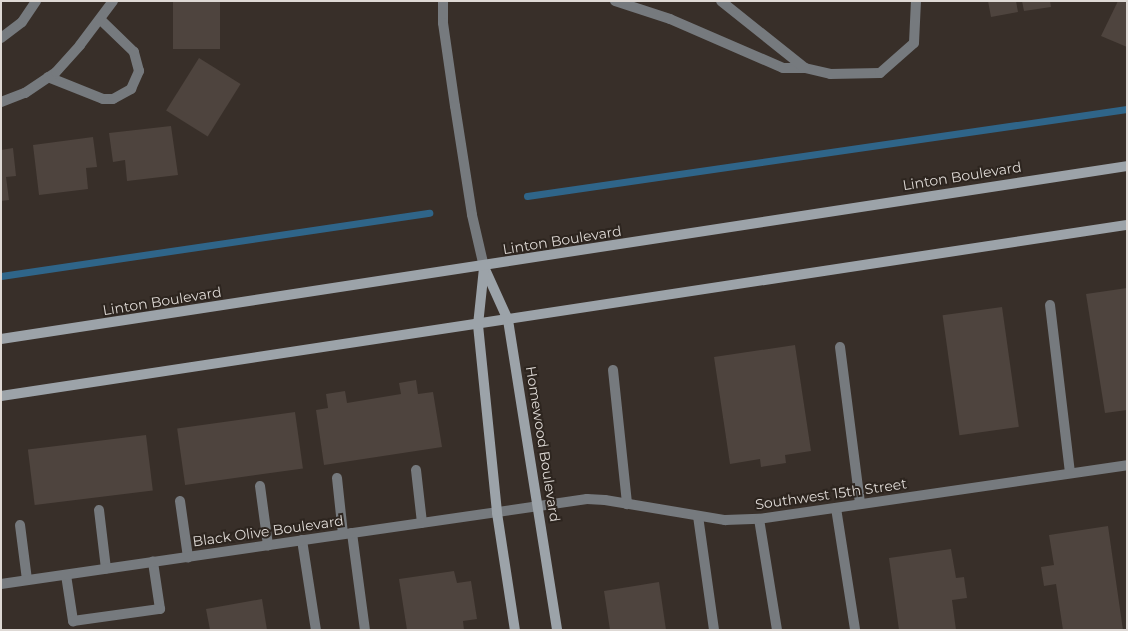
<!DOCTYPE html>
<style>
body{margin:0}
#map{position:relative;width:1128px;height:631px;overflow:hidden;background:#382f29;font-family:Montserrat,sans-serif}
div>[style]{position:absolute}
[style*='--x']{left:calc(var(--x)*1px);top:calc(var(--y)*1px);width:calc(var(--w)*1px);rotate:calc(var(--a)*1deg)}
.stream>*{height:7px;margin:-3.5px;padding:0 3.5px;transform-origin:3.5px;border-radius:3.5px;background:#2f6589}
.building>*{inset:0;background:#4e443e;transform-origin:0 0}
.lane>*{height:10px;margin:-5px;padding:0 5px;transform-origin:5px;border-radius:5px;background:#767a7e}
.street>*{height:10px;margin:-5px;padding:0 5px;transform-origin:5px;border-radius:5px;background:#767a7e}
.secondary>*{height:10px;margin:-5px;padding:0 5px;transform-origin:5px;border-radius:5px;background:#9ca3a9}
span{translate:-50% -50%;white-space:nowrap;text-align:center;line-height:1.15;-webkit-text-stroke:4px #2d251f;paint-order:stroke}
.street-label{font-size:14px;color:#ded9d5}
.frame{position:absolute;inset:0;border:2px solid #ded9d5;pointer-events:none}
</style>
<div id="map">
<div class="stream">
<i style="--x:527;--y:196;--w:606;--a:-8.25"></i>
<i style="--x:1;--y:276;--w:433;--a:-8.4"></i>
</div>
<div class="building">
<i style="left:173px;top:1px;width:47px;height:48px"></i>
<i style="clip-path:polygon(988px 1px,1016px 1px,1018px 12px,991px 17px)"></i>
<i style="clip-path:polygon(1022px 1px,1050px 1px,1051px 7px,1024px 11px)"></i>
<i style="clip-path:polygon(1118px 1px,1127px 1px,1127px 47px,1101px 36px)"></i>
<i style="left:199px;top:58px;width:49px;height:62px;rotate:32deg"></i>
<i style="clip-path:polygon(171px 126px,178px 175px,127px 181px,125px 160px,113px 162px,109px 133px)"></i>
<i style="clip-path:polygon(93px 137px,97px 167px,86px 168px,88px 189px,39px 195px,33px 145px)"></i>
<i style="clip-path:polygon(13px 148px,16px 176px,6px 177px,9px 200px,1px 201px,1px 150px)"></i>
<i style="clip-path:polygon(1127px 288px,1127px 410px,1105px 413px,1086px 294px)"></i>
<i style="left:1002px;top:307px;width:121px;height:60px;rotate:82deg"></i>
<i style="clip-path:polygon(795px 345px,811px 451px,785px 455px,786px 463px,761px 467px,760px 459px,730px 464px,714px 357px)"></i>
<i style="clip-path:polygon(416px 380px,418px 394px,433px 392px,442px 447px,324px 465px,316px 410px,328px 408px,326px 394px,345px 391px,347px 403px,401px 394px,399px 383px)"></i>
<i style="left:295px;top:412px;width:57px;height:119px;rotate:82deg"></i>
<i style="left:146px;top:435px;width:56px;height:119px;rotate:83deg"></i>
<i style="clip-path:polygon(1108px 526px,1123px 630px,1063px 630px,1056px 584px,1044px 586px,1041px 567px,1054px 565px,1049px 535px)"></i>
<i style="clip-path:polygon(951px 549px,956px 578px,964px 577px,967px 598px,952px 600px,956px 630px,899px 630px,889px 558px)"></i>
<i style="clip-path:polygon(454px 571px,457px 583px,471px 581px,477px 619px,463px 621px,464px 630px,407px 630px,399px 579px)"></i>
<i style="clip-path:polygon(659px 582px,666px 630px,610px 630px,604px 591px)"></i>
<i style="clip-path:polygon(262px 599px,267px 630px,210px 630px,206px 609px)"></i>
</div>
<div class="lane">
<i style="--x:1;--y:38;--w:26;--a:-37"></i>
<i style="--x:22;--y:22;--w:25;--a:-56"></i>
<i style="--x:805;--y:68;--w:26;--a:13"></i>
<i style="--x:830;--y:74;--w:50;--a:-1.1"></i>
<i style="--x:880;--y:73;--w:45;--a:-41.4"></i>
<i style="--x:914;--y:43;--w:42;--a:-87.3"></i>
<i style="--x:48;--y:77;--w:59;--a:21.8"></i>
<i style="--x:103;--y:99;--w:10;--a:0"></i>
<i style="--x:113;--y:99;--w:21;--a:-29"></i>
<i style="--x:131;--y:89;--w:20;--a:-66"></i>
<i style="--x:139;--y:71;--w:20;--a:-105"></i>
<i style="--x:134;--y:52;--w:47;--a:-135.9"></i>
<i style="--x:1050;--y:305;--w:169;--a:83.2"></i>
<i style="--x:840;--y:347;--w:158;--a:82.7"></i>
<i style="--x:613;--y:370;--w:135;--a:84"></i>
<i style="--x:416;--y:470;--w:53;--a:83.5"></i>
<i style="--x:337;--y:478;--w:56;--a:83.9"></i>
<i style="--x:260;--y:486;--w:60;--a:82.3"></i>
<i style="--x:180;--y:501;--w:57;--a:81.9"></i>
<i style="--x:836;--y:508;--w:123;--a:81.1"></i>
<i style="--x:99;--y:510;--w:59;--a:83.2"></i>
<i style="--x:698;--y:516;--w:115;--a:82"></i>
<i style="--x:20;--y:525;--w:55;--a:82.7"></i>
<i style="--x:352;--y:533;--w:98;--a:82.4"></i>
<i style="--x:66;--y:575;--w:47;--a:81.3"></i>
<i style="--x:73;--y:621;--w:88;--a:-7.9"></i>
<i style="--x:160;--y:609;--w:48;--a:-98.5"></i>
</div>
<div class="street">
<i style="--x:443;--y:1;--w:22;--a:90"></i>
<i style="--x:443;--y:23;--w:84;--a:81.8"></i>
<i style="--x:455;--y:106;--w:110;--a:81.1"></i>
<i style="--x:472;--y:215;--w:53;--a:77"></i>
<i style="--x:615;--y:1;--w:58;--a:18.1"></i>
<i style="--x:670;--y:19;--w:123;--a:23.4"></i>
<i style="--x:783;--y:68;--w:22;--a:0"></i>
<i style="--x:721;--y:1;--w:107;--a:38.6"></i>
<i style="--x:1;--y:102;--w:26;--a:-21"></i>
<i style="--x:25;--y:93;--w:37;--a:-34"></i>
<i style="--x:56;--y:72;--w:36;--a:-48"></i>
<i style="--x:80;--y:45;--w:55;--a:-53.1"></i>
<i style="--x:759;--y:519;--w:112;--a:80.8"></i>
<i style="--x:302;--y:540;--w:91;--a:81.2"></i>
<i style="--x:1;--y:584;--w:592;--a:-8.25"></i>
<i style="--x:587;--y:499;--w:18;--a:3"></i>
<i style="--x:605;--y:500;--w:122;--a:9.5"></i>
<i style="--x:725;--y:520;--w:34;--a:-2"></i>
<i style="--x:759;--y:519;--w:372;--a:-8.3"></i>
</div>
<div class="secondary">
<i style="--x:484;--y:267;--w:58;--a:65.6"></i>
<i style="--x:508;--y:320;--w:314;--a:81"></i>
<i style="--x:484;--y:268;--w:57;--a:96"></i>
<i style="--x:478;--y:325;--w:189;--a:84.2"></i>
<i style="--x:497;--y:513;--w:118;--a:81.3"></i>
<i style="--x:1;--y:339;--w:1139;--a:-8.73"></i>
<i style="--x:1;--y:396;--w:1139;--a:-8.64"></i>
</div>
<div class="street-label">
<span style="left:962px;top:176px;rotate:-9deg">Linton Boulevard</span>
<span style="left:562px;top:240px;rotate:-9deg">Linton Boulevard</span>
<span style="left:162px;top:301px;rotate:-9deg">Linton Boulevard</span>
<span style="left:543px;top:444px;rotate:81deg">Homewood Boulevard</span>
<span style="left:831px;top:494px;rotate:-8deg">Southwest 15th Street</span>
<span style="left:268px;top:531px;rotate:-8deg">Black Olive Boulevard</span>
</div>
<div class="frame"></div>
</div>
